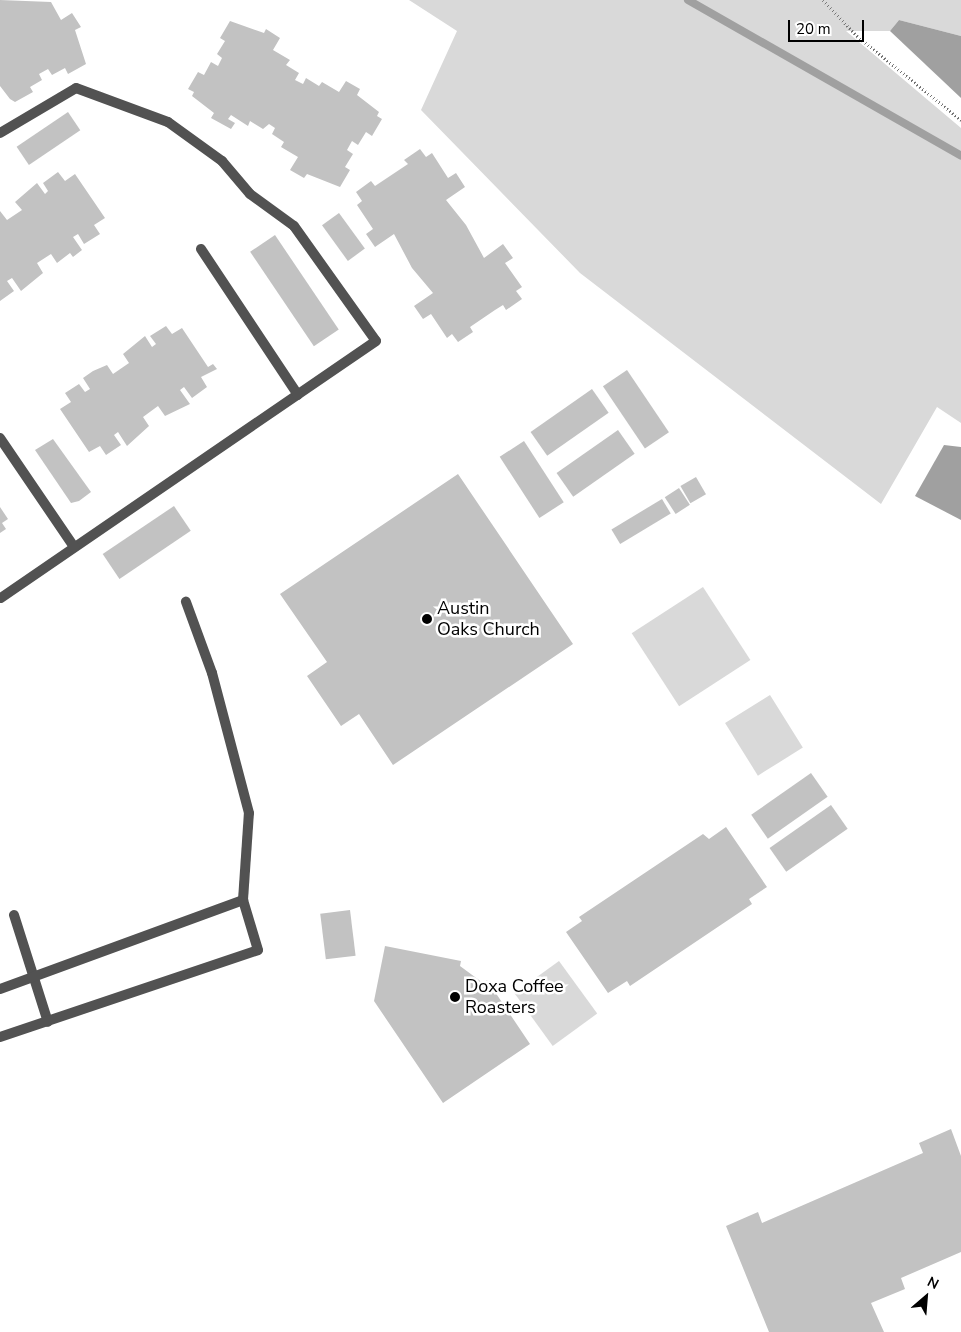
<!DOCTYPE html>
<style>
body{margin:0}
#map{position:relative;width:961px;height:1332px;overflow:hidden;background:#fff;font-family:"Nunito Sans",sans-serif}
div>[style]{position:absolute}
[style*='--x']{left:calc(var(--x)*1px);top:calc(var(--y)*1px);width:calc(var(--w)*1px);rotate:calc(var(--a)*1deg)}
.green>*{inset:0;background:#d9d9d9;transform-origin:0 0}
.water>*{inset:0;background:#a0a0a0}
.stream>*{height:8px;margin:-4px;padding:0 4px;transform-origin:4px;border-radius:4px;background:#a0a0a0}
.building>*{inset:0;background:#c2c2c2;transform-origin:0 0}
.path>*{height:3px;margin-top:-1.5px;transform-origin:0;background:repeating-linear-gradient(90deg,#747474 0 1px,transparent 0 3.5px)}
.lane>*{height:10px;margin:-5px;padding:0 5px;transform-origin:5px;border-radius:5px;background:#525252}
.dots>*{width:14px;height:14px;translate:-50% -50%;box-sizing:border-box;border:2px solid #fff;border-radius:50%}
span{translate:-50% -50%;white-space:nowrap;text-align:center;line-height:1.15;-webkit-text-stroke:5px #fff;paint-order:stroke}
.poi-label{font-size:18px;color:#000}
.left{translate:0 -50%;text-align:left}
.north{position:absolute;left:901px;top:1272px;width:50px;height:50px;-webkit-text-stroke:4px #fff;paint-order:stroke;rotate:27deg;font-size:14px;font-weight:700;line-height:20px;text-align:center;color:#000}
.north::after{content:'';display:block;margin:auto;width:18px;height:22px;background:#000;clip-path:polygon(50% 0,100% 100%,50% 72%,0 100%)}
.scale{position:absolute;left:788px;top:20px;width:76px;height:22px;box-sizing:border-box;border:2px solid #000;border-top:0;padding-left:6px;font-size:15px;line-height:18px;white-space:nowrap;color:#000;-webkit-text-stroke:4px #fff;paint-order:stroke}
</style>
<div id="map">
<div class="green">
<i style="clip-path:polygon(409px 0,961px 0,961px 36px,899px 20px,890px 31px,846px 31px,961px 128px,961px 423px,937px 407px,881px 504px,580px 273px,421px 110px,457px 31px)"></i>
<i style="left:703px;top:587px;width:87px;height:85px;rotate:57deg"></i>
<i style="left:770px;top:695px;width:62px;height:53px;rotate:58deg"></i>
<i style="left:559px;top:961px;width:65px;height:55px;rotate:54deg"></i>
</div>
<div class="water">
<i style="clip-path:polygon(899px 20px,961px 36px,961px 98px,890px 31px)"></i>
<i style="clip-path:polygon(944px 445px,961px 447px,961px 520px,915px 496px)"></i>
</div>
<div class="stream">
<i style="--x:688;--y:0;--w:314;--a:29.7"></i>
</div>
<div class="building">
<i style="clip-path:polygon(0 0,51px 2px,61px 20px,72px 13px,81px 27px,75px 30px,86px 64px,68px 74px,65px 68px,52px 75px,48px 69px,39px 74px,42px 80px,30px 87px,33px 92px,15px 102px,10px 99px,0 86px)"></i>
<i style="clip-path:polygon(230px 21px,264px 33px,266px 29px,280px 38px,273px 50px,290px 60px,286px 65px,299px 73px,295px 80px,303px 84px,306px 78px,319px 86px,322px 82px,339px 92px,346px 81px,360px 89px,357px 95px,379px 112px,377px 116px,382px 119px,372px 136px,366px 132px,358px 145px,352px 141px,347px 150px,353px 154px,345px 167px,350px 170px,340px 187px,307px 174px,304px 178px,290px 170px,298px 157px,281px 147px,284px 142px,272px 134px,275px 128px,269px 124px,263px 129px,250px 121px,248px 126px,231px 115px,228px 119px,235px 123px,231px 129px,211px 118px,214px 113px,192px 96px,194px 92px,188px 89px,198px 72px,204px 75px,211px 62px,218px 66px,222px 58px,217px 54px,225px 41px,220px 38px)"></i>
<i style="left:68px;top:112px;width:22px;height:62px;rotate:56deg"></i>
<i style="clip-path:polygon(420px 149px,426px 157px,432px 153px,448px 178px,456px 173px,465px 187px,446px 200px,466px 225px,484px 258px,503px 244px,513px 258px,505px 263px,522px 287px,516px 291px,522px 299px,506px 310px,503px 305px,495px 310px,470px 327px,473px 332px,458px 342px,452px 334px,447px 338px,431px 314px,423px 319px,414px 306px,433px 293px,412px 268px,394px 234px,375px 247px,366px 234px,373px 229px,357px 205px,362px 201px,356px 192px,371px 181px,375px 186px,408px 164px,404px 160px)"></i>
<i style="clip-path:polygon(58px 172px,65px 181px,75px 174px,105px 218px,94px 225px,100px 234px,84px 244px,78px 234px,73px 237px,82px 250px,73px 257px,70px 253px,57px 263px,51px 254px,37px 263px,43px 273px,21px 291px,12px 278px,7px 281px,14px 291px,0 301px,0 211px,7px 220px,22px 210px,15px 202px,37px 183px,45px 194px,48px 191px,43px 183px)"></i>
<i style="left:339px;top:213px;width:44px;height:21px;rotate:54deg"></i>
<i style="left:275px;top:235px;width:114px;height:30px;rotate:56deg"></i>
<i style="clip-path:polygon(166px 326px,172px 334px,182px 328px,208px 367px,213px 364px,217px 369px,201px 377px,207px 387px,192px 398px,184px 387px,180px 390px,190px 404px,165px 416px,158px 406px,143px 417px,149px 426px,127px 446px,118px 432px,114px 435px,121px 445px,106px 455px,100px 446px,89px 452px,60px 409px,71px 402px,65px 393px,79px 384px,85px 392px,90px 389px,83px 378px,93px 371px,107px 365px,113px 374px,129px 363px,123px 354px,145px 336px,152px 347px,156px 344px,150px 336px)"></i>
<i style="left:627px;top:370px;width:75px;height:29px;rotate:56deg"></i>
<i style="left:592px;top:389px;width:29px;height:75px;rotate:55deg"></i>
<i style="left:618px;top:430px;width:29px;height:75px;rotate:55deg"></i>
<i style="clip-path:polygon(53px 439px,91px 492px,79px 501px,71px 503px,35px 450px)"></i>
<i style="left:524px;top:441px;width:73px;height:29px;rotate:57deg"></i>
<i style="clip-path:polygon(458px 474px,573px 644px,393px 765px,359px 714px,341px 726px,307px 676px,327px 662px,280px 594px)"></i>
<i style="left:696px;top:477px;width:20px;height:18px;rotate:60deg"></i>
<i style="left:679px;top:488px;width:20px;height:17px;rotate:57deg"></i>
<i style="left:662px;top:499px;width:17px;height:59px;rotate:59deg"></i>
<i style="left:174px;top:506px;width:30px;height:86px;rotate:56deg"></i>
<i style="clip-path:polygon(0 507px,8px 519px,2px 523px,6px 529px,0 533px)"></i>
<i style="left:811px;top:773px;width:29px;height:73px;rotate:55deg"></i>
<i style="left:831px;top:805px;width:29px;height:75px;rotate:55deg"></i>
<i style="clip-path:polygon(726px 827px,767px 887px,749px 899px,752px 904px,630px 986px,627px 981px,608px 993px,566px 932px,582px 921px,579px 917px,703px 834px,709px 839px)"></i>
<i style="left:350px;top:910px;width:46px;height:30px;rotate:83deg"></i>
<i style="clip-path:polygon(385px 946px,461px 961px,460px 966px,483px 983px,487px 980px,530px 1044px,443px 1103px,374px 1001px)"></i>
<i style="clip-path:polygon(951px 1129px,961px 1156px,961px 1252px,901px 1278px,905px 1289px,871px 1303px,884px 1332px,769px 1332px,726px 1226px,758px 1212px,762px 1223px,923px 1153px,919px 1143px)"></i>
</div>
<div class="path">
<i style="--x:823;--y:0;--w:50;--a:46.6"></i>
<i style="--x:857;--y:36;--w:134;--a:38.9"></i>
</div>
<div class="lane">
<i style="--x:0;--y:133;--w:88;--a:-30.6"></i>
<i style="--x:76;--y:88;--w:98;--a:20.3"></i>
<i style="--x:168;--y:122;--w:67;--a:35.8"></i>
<i style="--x:222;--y:161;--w:43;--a:49.7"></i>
<i style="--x:250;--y:194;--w:54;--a:36"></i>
<i style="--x:294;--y:226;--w:141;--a:54.5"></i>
<i style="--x:376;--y:341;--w:455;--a:145.6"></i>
<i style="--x:201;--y:249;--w:175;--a:56.4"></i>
<i style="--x:0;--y:438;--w:132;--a:55.8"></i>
<i style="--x:14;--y:915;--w:112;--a:72.4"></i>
<i style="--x:0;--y:989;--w:259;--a:-20.1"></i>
<i style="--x:0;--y:1037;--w:272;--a:-18.6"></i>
<i style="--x:258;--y:950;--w:52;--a:-106.7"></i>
<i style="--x:243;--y:900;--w:87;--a:-86.1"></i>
<i style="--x:249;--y:813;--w:145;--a:-104.8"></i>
<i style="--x:212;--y:673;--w:76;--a:-110.1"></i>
</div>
<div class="dots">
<i style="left:427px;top:619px;background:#000"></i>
<i style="left:455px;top:997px;background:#000"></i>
</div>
<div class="poi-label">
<span class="left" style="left:437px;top:619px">Austin<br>Oaks Church</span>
<span class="left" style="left:465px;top:997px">Doxa Coffee<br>Roasters</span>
</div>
<div class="north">N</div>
<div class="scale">20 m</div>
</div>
